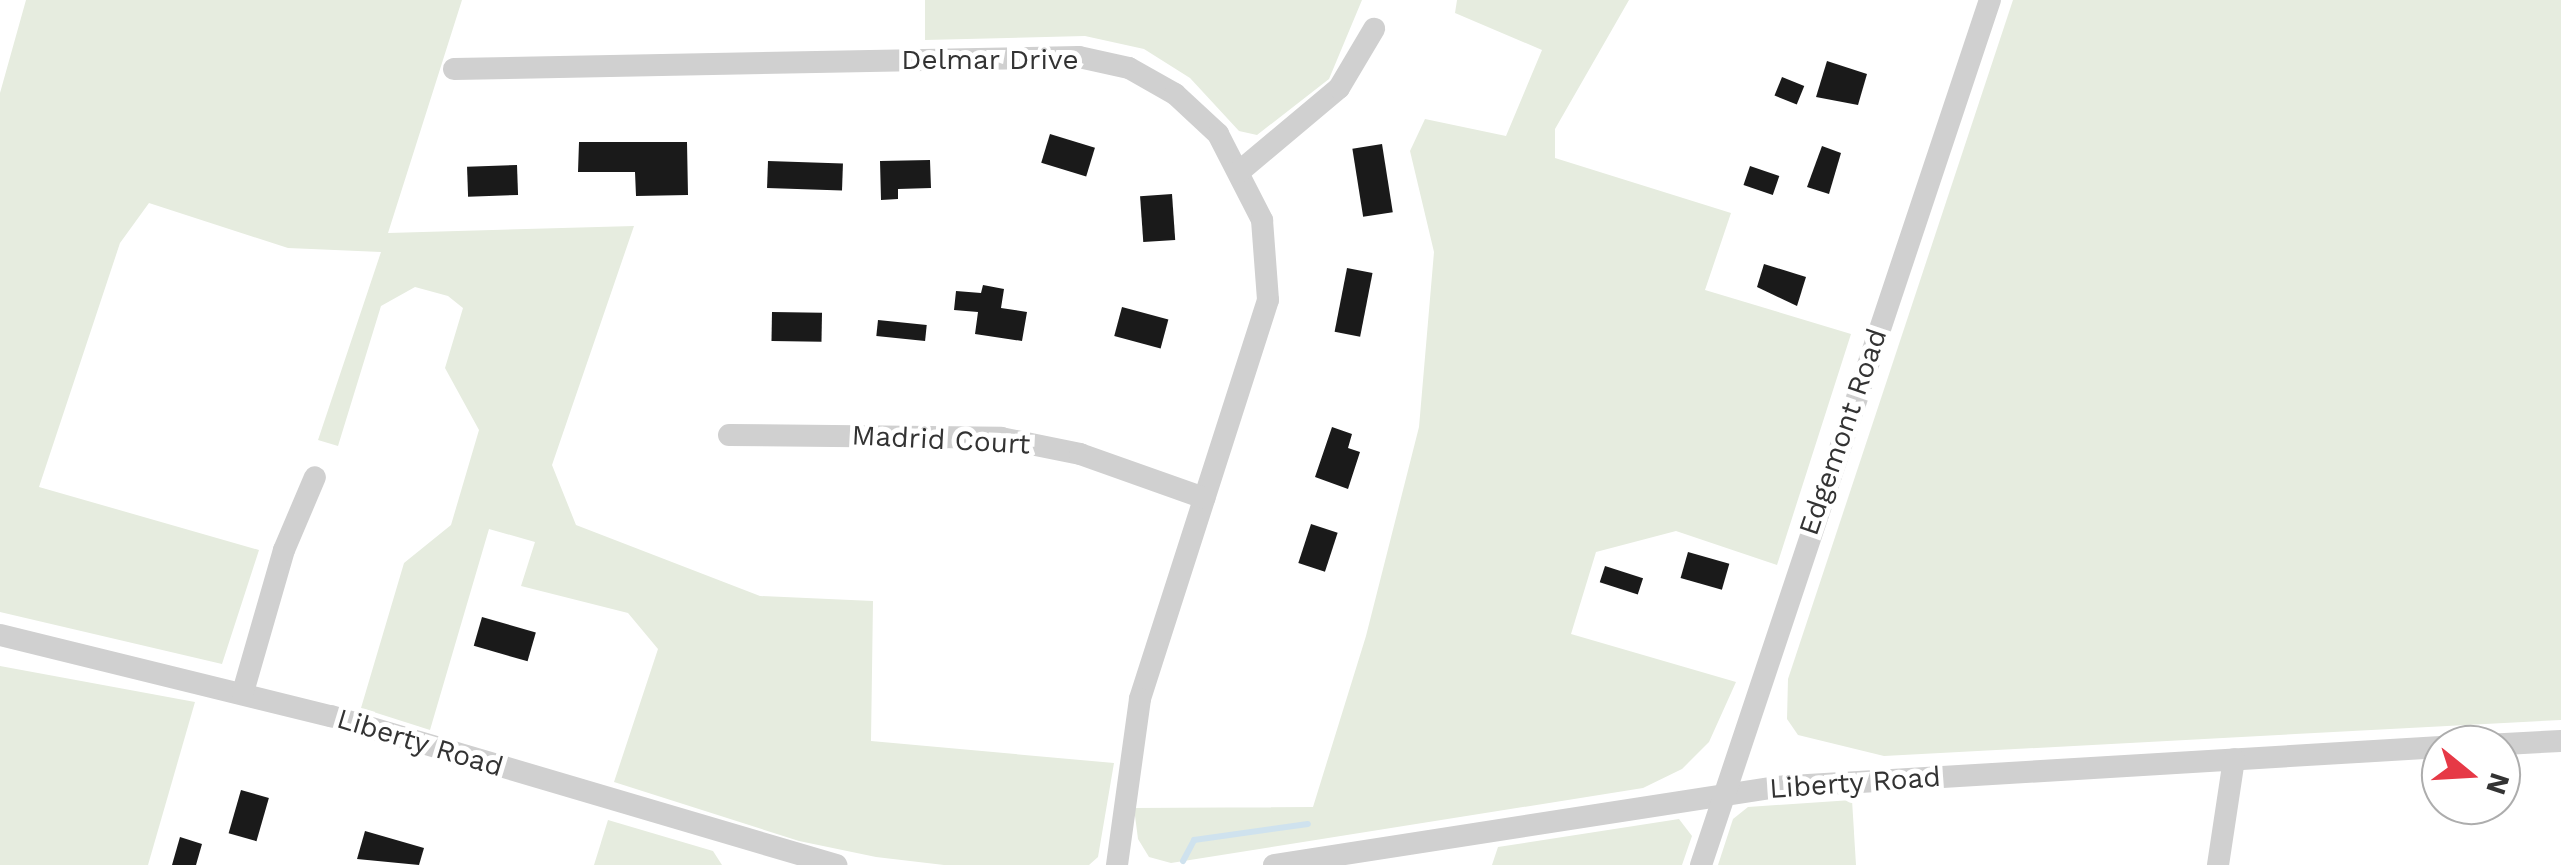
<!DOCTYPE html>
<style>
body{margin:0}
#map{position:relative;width:2561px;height:865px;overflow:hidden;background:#fff;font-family:"Work Sans",sans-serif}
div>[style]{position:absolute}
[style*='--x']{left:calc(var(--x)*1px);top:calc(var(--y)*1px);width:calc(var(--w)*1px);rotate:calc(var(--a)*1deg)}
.green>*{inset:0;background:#e6ecdf}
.stream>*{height:6px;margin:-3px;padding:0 3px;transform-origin:3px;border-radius:3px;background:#cfe2ee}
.building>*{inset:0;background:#1a1a1a;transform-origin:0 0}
.minor>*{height:22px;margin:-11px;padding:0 11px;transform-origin:11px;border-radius:11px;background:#d0d0d0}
span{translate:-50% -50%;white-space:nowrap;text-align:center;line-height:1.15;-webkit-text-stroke:10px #fff;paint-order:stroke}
.street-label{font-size:28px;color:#333}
.north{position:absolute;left:2421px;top:725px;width:100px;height:100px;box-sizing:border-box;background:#fff;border:2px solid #adadad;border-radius:50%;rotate:108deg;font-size:28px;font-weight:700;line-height:40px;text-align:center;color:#333}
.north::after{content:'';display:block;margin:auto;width:35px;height:45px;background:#e63946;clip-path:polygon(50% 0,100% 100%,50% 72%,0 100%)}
</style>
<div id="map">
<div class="green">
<i style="clip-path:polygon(26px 0,462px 0,388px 233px,634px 226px,552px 465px,576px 525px,760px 596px,873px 601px,871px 741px,1114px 763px,1098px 857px,1089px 865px,944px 865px,876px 857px,799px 841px,614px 782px,658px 649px,628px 613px,521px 586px,535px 542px,489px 529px,430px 730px,361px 708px,404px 563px,451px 525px,479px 430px,445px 368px,463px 308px,448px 296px,415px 287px,381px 306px,338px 446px,318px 440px,381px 252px,288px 248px,149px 203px,120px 243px,39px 487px,259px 550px,222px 664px,0 612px,0 93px)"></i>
<i style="clip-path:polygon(925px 0,1362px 0,1329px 79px,1257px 135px,1239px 131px,1190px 78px,1144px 49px,1085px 36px,925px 40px)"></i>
<i style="clip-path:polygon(1457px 0,1629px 0,1555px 129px,1555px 158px,1731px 213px,1705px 290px,1851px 334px,1777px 565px,1676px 531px,1596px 552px,1571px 634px,1736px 682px,1709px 742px,1682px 769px,1643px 788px,1171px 863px,1149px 857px,1138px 839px,1134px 808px,1313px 807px,1366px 636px,1419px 427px,1434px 252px,1410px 151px,1425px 119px,1506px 136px,1542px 50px,1455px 13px)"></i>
<i style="clip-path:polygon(2013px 0,2561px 0,2561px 720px,1884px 756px,1798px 735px,1787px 719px,1788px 679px)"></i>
<i style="clip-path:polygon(0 666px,195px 702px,148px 865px,0 865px)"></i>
<i style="clip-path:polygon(1852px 800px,1856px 865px,1718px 865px,1733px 819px,1748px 807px)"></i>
<i style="clip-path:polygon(1679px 819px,1692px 836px,1682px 865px,1492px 865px,1498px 847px)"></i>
<i style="clip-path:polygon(608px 820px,713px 851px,722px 865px,594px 865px)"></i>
</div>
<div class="stream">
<i style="--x:1183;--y:861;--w:24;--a:-62"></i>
<i style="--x:1194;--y:840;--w:115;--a:-8"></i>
</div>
<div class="building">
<i style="clip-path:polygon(1827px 61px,1867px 74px,1858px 105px,1816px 97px)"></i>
<i style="left:1782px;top:77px;width:24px;height:20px;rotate:22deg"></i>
<i style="left:1050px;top:134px;width:47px;height:30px;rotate:17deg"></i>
<i style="clip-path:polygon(579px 142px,687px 142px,688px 195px,636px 196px,635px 172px,578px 172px)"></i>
<i style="left:1382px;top:144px;width:69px;height:30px;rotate:81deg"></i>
<i style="clip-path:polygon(1822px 146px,1841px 153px,1829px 194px,1807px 187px)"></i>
<i style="clip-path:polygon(930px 160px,931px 188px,898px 189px,898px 199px,881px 200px,880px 161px)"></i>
<i style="left:768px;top:161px;width:75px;height:27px;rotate:2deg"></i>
<i style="left:517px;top:165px;width:30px;height:50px;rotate:88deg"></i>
<i style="left:1750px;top:166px;width:31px;height:20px;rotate:19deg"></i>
<i style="left:1172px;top:194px;width:46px;height:32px;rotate:86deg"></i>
<i style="clip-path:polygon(1764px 264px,1806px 277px,1797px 306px,1757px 287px)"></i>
<i style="left:1347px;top:268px;width:26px;height:65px;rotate:11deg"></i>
<i style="clip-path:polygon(983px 285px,1004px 289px,1001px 308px,1027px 312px,1022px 341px,975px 334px,978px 312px,954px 310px,956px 291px,981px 293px)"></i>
<i style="left:1122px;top:307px;width:48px;height:30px;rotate:15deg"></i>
<i style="left:772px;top:312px;width:50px;height:29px;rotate:1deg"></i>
<i style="left:878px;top:320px;width:49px;height:16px;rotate:6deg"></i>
<i style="clip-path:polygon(1332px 427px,1352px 434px,1348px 448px,1360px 452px,1348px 489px,1315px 477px)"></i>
<i style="left:1311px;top:524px;width:28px;height:41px;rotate:18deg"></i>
<i style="left:1688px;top:552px;width:43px;height:27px;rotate:16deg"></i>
<i style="left:1605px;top:566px;width:40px;height:17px;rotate:18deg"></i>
<i style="left:482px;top:617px;width:56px;height:30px;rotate:16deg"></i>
<i style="left:241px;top:790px;width:29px;height:45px;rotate:16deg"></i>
<i style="clip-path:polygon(365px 831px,424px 848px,419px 865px,357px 859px)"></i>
<i style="clip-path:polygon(180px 837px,202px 844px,196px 865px,172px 865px)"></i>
</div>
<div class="minor">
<i style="--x:454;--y:69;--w:625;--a:-1.1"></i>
<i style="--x:1079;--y:57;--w:51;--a:12.4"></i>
<i style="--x:1129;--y:68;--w:53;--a:29.5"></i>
<i style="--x:1175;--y:94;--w:59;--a:42.9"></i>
<i style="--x:1218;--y:134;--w:97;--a:62.9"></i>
<i style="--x:1262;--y:220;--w:80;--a:85.7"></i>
<i style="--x:1268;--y:300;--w:419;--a:107.8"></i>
<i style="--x:1140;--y:699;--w:168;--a:97.9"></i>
<i style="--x:1240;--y:171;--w:129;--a:-40"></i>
<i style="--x:1339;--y:88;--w:69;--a:-59.3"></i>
<i style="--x:729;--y:435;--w:272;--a:0.6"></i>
<i style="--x:1001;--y:438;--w:81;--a:11.4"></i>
<i style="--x:1080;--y:454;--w:132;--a:19.5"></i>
<i style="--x:0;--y:635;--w:341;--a:13.8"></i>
<i style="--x:331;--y:716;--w:527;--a:16.44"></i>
<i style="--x:243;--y:692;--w:148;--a:-73.9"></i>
<i style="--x:284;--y:550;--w:79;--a:-67"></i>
<i style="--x:2486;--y:745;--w:75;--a:-3.1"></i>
<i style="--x:1274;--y:865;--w:508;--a:-8.83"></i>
<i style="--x:1776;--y:787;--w:666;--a:-3.44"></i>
<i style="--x:1701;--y:865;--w:912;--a:-71.53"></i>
<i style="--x:2218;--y:865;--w:107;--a:-81.4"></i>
</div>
<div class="street-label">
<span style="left:990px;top:60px">Delmar Drive</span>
<span style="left:1843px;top:432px;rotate:-71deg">Edgemont Road</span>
<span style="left:941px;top:440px;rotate:3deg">Madrid Court</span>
<span style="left:420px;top:743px;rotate:17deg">Liberty Road</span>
<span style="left:1855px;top:783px;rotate:-4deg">Liberty Road</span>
</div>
<div class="north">N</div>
</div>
